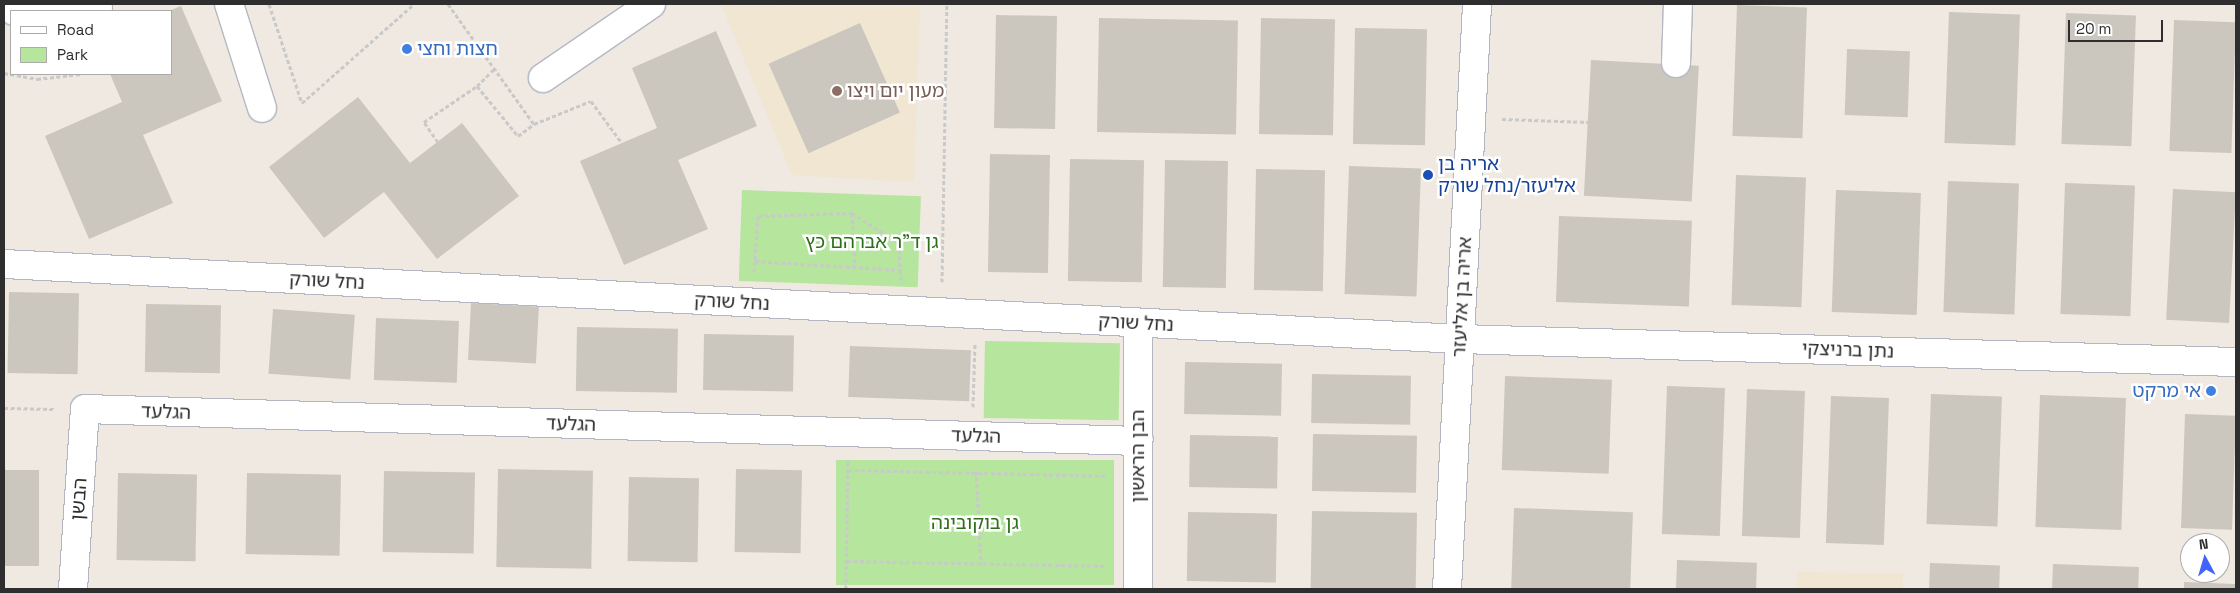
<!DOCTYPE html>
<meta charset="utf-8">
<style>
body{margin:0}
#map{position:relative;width:2240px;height:593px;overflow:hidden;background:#efe9e1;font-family:"Space Grotesk","Noto Sans Hebrew",sans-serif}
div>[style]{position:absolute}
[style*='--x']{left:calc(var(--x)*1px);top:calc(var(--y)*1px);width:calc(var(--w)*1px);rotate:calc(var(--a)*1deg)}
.education>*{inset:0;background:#f0e6d1;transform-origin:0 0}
.green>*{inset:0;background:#b6e59e;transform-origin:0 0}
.building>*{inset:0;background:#cbc7bf;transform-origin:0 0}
.path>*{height:3px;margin-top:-1.5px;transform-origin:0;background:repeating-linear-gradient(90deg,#c9c9c9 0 4px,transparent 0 6.5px)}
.roads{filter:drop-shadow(1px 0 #b4b7c1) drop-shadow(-1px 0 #b4b7c1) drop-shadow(0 1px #b4b7c1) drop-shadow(0 -1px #b4b7c1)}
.minor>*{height:28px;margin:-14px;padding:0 14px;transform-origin:14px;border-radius:14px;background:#fff}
.dots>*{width:14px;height:14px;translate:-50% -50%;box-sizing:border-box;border:2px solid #fff;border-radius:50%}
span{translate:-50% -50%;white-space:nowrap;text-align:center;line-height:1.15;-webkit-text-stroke:5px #fff;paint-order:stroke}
.shop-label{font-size:19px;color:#366cbe}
.left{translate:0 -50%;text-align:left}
.right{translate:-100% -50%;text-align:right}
.education-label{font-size:19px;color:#785e54}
.transit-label{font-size:19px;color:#164399}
.park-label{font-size:19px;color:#2c6e1b}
.street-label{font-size:19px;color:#2e2e2e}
.frame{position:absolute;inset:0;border:5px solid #2e2e2e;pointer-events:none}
.legend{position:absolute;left:10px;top:10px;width:162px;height:65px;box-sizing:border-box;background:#fff;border:1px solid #ababab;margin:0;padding:6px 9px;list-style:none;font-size:15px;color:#2e2e2e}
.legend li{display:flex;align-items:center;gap:10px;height:25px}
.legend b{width:25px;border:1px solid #ababab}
.north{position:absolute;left:2180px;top:533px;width:50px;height:50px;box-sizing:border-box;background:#fff;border:1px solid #ababab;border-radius:50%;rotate:354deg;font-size:14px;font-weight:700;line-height:20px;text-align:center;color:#2e2e2e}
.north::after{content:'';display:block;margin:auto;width:18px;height:22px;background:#4264fb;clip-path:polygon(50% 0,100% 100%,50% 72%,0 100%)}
.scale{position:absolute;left:2068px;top:20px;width:95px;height:22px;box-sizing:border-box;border:2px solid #2e2e2e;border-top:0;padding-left:6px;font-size:15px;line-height:18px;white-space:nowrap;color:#2e2e2e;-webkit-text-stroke:4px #fff;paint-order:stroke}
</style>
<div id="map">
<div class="education">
<i style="clip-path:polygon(722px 6px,920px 7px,914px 182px,792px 175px)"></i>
<i style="left:1797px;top:572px;width:106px;height:17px;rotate:1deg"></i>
</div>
<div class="green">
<i style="left:742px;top:190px;width:179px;height:91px;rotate:2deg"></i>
<i style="left:985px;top:341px;width:135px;height:77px;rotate:1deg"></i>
<i style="left:836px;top:460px;width:278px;height:125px"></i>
</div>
<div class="building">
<i style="left:1737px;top:5px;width:70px;height:131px;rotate:2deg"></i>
<i style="clip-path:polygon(181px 6px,222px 101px,143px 135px,173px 203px,89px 239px,45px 136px,122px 102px,110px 74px,171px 74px,171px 10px)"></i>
<i style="left:1949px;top:12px;width:71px;height:131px;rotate:2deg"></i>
<i style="left:2066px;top:13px;width:70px;height:131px;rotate:2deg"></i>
<i style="left:996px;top:15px;width:61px;height:113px;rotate:1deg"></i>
<i style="left:1099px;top:18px;width:139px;height:114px;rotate:1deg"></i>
<i style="left:1261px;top:18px;width:74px;height:116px;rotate:1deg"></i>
<i style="left:2174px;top:20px;width:62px;height:131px;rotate:2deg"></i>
<i style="left:860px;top:23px;width:98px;height:100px;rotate:66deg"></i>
<i style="left:1355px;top:28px;width:72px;height:116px;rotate:1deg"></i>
<i style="clip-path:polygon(716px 31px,757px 126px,678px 160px,708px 229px,624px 265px,580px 161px,657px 128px,632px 68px)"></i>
<i style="left:1847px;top:49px;width:63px;height:66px;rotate:2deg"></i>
<i style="left:1591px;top:60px;width:108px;height:136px;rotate:3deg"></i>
<i style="clip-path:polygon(358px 97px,410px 163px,462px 123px,519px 196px,437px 259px,384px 192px,324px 238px,269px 167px)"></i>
<i style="left:990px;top:154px;width:60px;height:118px;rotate:1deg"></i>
<i style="left:1070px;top:159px;width:74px;height:122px;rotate:1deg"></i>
<i style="left:1165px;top:160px;width:63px;height:127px;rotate:1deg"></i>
<i style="left:1349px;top:166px;width:72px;height:128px;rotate:2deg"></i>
<i style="left:1256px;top:169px;width:69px;height:121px;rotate:1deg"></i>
<i style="left:1736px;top:175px;width:70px;height:130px;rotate:2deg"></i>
<i style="left:1948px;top:181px;width:71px;height:131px;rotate:2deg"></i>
<i style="left:2065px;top:183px;width:70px;height:131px;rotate:2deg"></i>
<i style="left:2173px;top:189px;width:63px;height:131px;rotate:3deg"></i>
<i style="left:1836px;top:190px;width:85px;height:122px;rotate:2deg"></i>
<i style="left:1559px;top:216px;width:133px;height:86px;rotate:2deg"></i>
<i style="left:9px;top:292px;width:70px;height:81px;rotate:1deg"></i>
<i style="left:471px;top:303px;width:68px;height:57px;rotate:3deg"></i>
<i style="left:146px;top:304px;width:75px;height:68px;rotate:1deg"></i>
<i style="left:273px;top:309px;width:82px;height:65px;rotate:4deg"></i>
<i style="left:376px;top:318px;width:83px;height:62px;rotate:2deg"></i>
<i style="left:577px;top:327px;width:101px;height:64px;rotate:1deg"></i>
<i style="left:704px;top:334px;width:90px;height:56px;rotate:1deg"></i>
<i style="left:850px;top:346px;width:121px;height:51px;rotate:2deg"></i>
<i style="left:1185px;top:362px;width:97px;height:52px;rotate:1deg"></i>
<i style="left:1312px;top:374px;width:99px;height:49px;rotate:1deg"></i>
<i style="left:1505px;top:376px;width:107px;height:94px;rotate:2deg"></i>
<i style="left:1667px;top:386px;width:58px;height:148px;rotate:2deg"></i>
<i style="left:1747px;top:389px;width:58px;height:147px;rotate:2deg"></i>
<i style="left:1931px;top:394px;width:71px;height:130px;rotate:2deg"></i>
<i style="left:2040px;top:395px;width:86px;height:132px;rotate:2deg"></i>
<i style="left:1831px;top:396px;width:58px;height:147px;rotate:2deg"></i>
<i style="left:2185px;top:414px;width:51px;height:114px;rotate:2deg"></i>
<i style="left:1313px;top:434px;width:104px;height:57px;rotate:1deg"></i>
<i style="left:1190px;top:435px;width:88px;height:52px;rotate:1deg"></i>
<i style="left:498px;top:469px;width:95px;height:98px;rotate:1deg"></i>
<i style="left:736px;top:469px;width:66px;height:83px;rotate:1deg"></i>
<i style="left:4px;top:470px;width:35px;height:96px"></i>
<i style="left:384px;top:471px;width:91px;height:81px;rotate:1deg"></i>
<i style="left:118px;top:473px;width:79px;height:87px;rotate:1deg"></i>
<i style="left:247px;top:473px;width:94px;height:81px;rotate:1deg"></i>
<i style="left:629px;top:477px;width:70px;height:84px;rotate:1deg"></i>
<i style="left:1514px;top:508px;width:119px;height:81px;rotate:2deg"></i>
<i style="left:1312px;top:511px;width:105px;height:78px;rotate:1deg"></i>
<i style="left:1188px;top:512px;width:89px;height:69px;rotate:1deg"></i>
<i style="left:1677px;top:560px;width:80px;height:29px;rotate:2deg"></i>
<i style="left:1930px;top:563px;width:70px;height:26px;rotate:2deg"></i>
<i style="left:2053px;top:564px;width:86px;height:25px;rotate:2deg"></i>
<i style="clip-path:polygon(2184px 582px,2236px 584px,2236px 589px,2184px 589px)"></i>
</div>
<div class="path">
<i style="--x:269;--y:4;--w:104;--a:71.6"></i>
<i style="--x:302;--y:103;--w:149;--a:-41.5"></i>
<i style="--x:448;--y:4;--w:148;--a:54.4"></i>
<i style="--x:4;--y:73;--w:34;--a:10"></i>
<i style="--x:37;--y:79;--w:45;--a:-6.3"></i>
<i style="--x:477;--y:86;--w:24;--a:-45"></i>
<i style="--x:1502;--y:119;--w:86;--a:2"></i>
<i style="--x:438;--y:142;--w:24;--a:-125"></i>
<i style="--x:424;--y:122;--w:64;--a:-34.2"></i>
<i style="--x:477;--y:86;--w:65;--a:50.6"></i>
<i style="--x:518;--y:136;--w:20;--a:-37"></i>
<i style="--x:534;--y:124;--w:61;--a:-22"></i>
<i style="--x:591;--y:101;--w:52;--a:53.6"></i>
<i style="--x:852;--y:213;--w:54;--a:86.8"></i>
<i style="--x:755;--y:261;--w:145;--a:3.6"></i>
<i style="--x:900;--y:270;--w:10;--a:84"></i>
<i style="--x:754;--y:272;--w:56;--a:-85.9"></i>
<i style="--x:758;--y:216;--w:94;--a:-1.8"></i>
<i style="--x:852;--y:213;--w:56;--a:32.6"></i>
<i style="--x:899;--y:243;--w:27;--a:88"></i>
<i style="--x:942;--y:282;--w:278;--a:-89"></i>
<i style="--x:973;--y:407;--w:64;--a:-88.2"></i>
<i style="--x:4;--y:408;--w:51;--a:1.1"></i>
<i style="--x:848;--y:470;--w:260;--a:1.3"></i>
<i style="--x:976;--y:471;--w:93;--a:86.9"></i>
<i style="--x:847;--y:561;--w:260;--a:1.1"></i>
<i style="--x:846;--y:589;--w:128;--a:-89.1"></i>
</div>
<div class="roads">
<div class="minor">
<i style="--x:229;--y:4;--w:109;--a:72.4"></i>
<i style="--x:14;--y:11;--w:84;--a:-2"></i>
<i style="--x:1676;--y:63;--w:59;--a:-88.1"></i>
<i style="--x:543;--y:78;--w:131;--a:-34.4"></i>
<i style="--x:4;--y:264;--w:1458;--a:2.95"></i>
<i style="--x:1460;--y:339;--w:776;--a:1.7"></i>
<i style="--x:73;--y:589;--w:180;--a:-86.2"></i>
<i style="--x:85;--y:409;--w:1054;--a:1.74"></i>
<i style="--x:1138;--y:589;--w:266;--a:-90"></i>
<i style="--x:1447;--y:589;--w:586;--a:-87.06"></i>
</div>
</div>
<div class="dots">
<i style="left:407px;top:49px;background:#3f7fe0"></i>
<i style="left:837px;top:91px;background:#8d6e63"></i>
<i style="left:1428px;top:175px;background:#1a4fb4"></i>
<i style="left:2211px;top:391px;background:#3f7fe0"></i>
</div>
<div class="shop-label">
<span class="left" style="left:417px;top:49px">חצות וחצי</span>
<span class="right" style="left:2201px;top:391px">אי מרקט</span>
</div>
<div class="education-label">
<span class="left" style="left:847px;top:91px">מעון יום ויצו</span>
</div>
<div class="transit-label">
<span class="left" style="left:1438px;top:175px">אריה בן<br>אליעזר/נחל שורק</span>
</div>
<div class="park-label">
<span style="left:872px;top:242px">גן ד"ר אברהם כץ</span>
<span style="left:975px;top:523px">גן בוקובינה</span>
</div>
<div class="street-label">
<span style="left:327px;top:281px;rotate:3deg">נחל שורק</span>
<span style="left:1462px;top:297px;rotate:-87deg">אריה בן אליעזר</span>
<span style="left:732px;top:302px;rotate:3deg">נחל שורק</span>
<span style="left:1136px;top:323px;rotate:3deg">נחל שורק</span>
<span style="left:1848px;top:350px;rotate:2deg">נתן ברניצקי</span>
<span style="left:166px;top:412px;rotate:2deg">הגלעד</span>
<span style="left:571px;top:424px;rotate:2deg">הגלעד</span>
<span style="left:976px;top:436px;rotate:2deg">הגלעד</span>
<span style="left:1138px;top:456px;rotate:-90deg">הבן הראשון</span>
<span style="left:79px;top:499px;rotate:-86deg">הבשן</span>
</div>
<div class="frame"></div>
<ul class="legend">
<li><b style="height:6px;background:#fff"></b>Road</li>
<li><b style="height:14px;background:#b6e59e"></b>Park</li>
</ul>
<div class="north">N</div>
<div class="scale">20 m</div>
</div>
